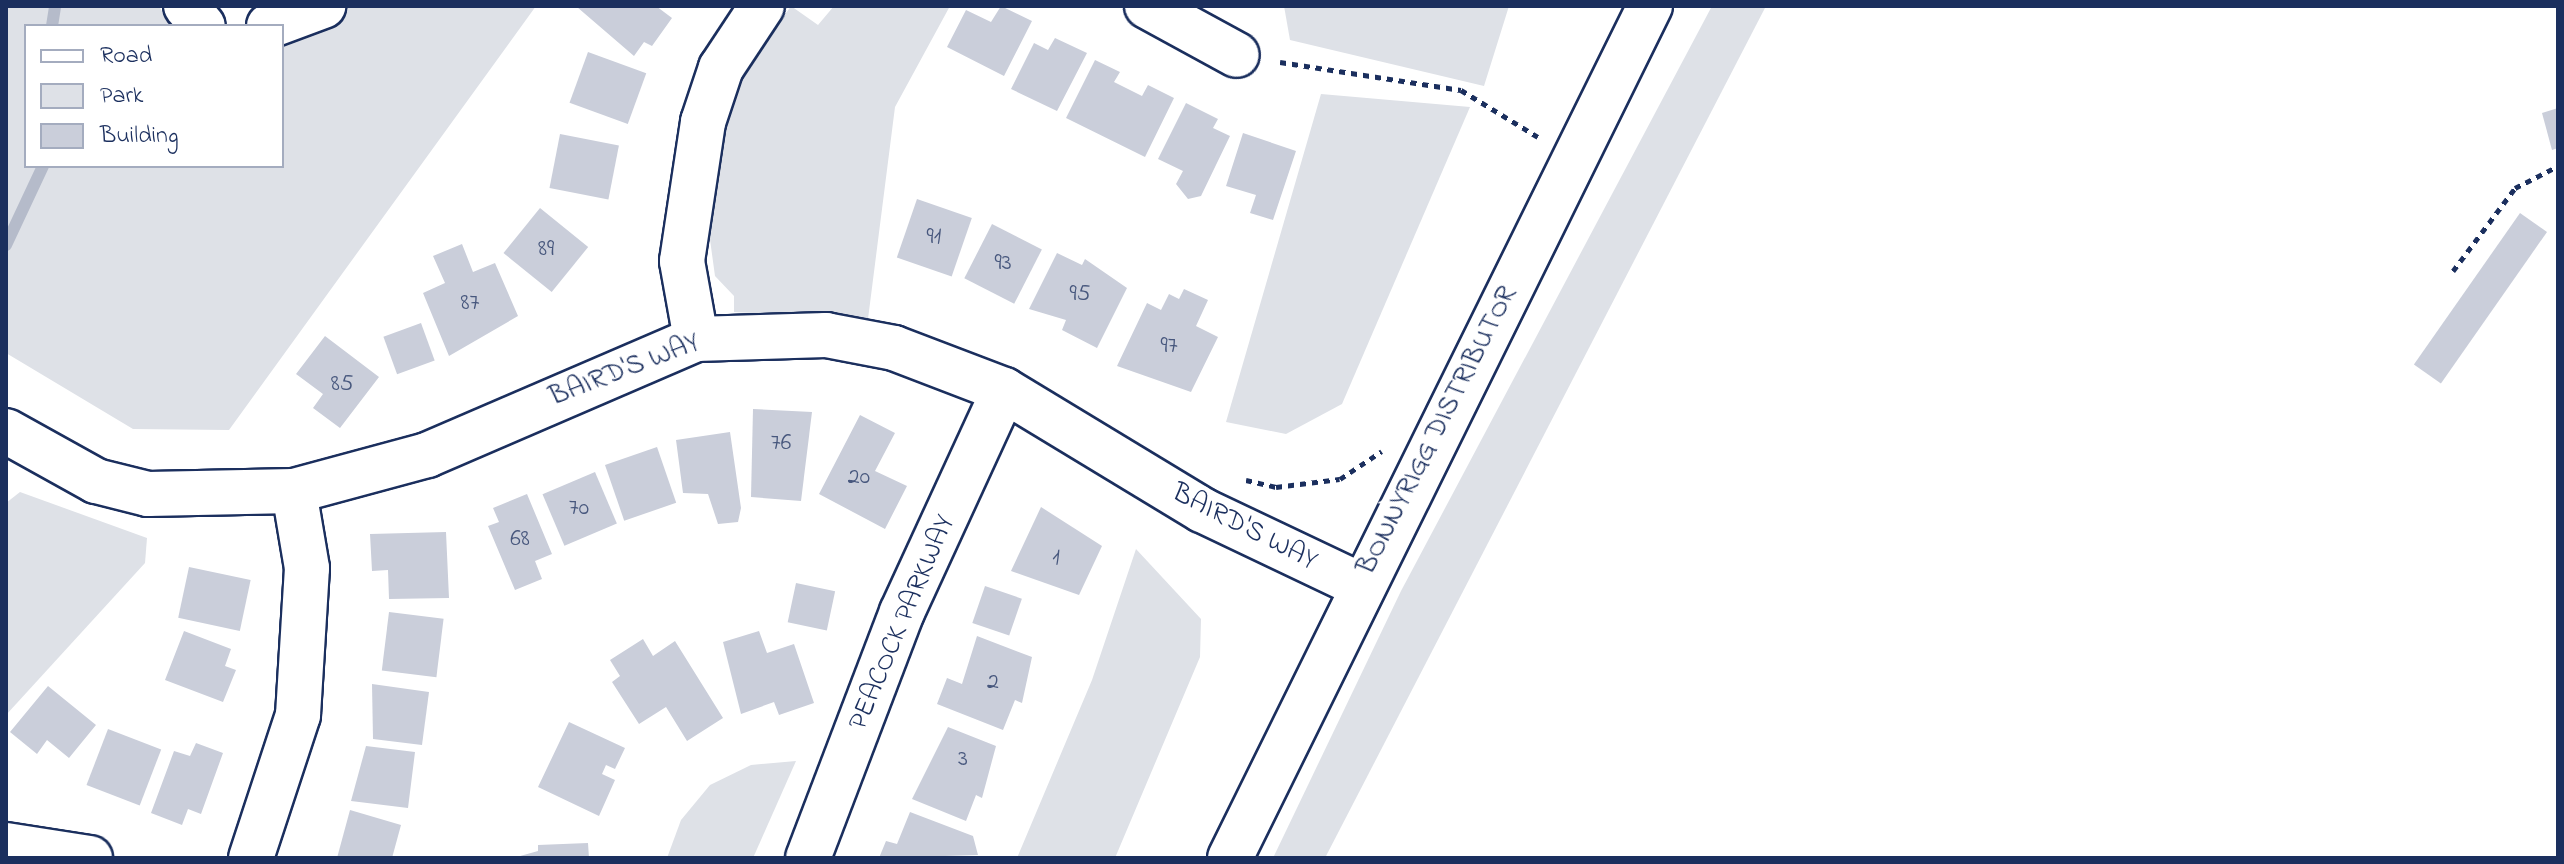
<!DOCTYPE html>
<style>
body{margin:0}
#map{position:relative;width:2564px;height:864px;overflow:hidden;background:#fff;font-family:"Indie Flower",sans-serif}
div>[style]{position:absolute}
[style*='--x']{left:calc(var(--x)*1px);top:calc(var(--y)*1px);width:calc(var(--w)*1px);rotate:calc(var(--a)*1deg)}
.green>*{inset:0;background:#dee1e7}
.stream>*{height:12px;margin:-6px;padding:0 6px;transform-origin:6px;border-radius:6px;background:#b5bbca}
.building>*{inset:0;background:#caceda;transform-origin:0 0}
.path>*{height:5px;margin-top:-2.5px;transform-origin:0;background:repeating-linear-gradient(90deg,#1b2f5e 0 6px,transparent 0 12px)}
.roads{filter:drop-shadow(2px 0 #1b2f5e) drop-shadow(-2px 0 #1b2f5e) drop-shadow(0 2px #1b2f5e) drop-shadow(0 -2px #1b2f5e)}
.minor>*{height:44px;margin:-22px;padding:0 22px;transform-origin:22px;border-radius:22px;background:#fff}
.major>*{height:44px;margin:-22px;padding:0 22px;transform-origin:22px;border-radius:22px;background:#fff}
span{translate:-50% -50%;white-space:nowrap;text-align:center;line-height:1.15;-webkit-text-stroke:8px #fff;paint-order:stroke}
.number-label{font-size:24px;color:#47577d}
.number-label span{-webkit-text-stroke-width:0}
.street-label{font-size:28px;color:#1b2f5e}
.frame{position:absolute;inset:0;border:8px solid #1b2f5e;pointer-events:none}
.legend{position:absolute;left:24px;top:24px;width:260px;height:144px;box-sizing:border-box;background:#fff;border:2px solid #a4acbf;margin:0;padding:10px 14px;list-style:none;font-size:24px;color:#1b2f5e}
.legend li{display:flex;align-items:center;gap:16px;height:40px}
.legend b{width:40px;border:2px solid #a4acbf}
</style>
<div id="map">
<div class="green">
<i style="clip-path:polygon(6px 6px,159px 6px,170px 26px,26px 26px,26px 166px,282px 166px,282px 30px,344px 6px,536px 6px,229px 430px,133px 429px,6px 353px)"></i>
<i style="clip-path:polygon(791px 6px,818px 25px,834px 6px,950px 6px,895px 107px,868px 319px,734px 312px,734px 296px,715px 276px,708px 225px,716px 144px,740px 79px)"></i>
<i style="clip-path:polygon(1284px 6px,1509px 6px,1484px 86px,1290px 40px)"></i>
<i style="clip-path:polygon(1712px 6px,1766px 6px,1325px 858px,1273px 858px,1401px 591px)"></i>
<i style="clip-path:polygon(1321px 94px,1470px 107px,1342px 404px,1286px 434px,1226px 422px)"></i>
<i style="clip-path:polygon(20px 492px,147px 538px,145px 563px,6px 715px,6px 503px)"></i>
<i style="clip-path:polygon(1136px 549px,1201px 619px,1200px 657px,1115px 858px,1017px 858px,1092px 680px)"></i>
<i style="clip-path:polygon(796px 761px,753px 858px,667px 858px,681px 820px,710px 785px,751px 765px)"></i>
</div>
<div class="stream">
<i style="--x:52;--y:26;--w:20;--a:-81"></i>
<i style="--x:6;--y:245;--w:87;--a:-64.9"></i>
</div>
<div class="building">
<i style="clip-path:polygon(656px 6px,672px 18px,652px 46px,644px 42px,634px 56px,577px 7px)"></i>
<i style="clip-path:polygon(1001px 6px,1032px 21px,1004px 76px,947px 47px,966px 10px,991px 22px)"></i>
<i style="clip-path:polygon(1055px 38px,1087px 53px,1057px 111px,1011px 89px,1034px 43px,1048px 50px)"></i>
<i style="left:588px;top:52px;width:62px;height:54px;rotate:20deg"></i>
<i style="clip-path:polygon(1095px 60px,1120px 72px,1114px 82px,1142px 96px,1148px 85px,1174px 98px,1145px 157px,1066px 118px)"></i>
<i style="clip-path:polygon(1186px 103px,1218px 119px,1213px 128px,1230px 136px,1201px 196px,1188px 199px,1176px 184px,1183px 171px,1158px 159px)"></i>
<i style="clip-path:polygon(2558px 108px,2558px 148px,2552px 150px,2542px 113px)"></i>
<i style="clip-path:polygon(1243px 133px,1296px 151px,1273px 220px,1250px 213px,1256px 195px,1226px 186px)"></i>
<i style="left:560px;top:134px;width:60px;height:55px;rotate:11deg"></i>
<i style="left:917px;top:199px;width:58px;height:62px;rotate:19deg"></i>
<i style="left:540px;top:208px;width:62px;height:58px;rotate:39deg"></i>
<i style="left:2520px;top:213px;width:33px;height:185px;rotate:35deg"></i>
<i style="left:992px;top:224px;width:56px;height:61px;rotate:27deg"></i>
<i style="clip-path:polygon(462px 244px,473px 272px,495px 263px,518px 316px,449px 356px,423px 293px,445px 283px,433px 256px)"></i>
<i style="clip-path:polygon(1057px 253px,1082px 265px,1085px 259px,1127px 288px,1097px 348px,1062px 330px,1066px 320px,1029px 309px)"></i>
<i style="clip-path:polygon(1184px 289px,1208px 300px,1196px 326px,1218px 337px,1191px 392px,1117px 366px,1147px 303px,1161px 310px,1169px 294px,1179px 299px)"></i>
<i style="left:421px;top:323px;width:40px;height:40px;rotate:70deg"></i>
<i style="clip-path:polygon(325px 336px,379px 377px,340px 428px,313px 408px,323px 394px,296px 374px)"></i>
<i style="clip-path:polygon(753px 409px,812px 412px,801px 501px,751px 497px)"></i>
<i style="clip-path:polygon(860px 415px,895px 433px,875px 471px,907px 486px,885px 529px,819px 494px)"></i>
<i style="clip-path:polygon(730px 432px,741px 508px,738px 522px,718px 524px,708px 494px,683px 493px,676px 440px)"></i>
<i style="left:657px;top:447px;width:59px;height:55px;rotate:71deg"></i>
<i style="left:595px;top:472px;width:56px;height:57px;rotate:67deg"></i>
<i style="clip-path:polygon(527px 494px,552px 554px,535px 561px,542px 579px,515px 590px,488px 526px,499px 522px,493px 508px)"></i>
<i style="clip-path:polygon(1041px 507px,1102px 546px,1079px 595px,1011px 571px)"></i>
<i style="clip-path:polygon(446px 532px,449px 598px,389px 599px,388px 570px,372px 571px,370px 534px)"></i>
<i style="left:189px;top:567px;width:63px;height:52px;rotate:12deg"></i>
<i style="left:796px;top:583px;width:40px;height:40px;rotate:12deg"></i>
<i style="left:985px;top:586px;width:39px;height:39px;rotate:19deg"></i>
<i style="left:389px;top:612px;width:55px;height:59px;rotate:7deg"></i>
<i style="clip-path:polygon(184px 631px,231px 649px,225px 666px,236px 670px,223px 702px,165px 680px)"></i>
<i style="clip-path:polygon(759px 631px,767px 653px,794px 644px,814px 703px,779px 715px,774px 702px,741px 714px,723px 642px)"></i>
<i style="clip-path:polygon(977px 636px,1032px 657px,1022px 703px,1015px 700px,1003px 730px,937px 704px,947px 678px,962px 684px)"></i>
<i style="clip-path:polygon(643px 639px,653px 656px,675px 641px,723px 718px,687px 741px,666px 707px,639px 724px,612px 682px,620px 676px,610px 660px)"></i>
<i style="clip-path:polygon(372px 684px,429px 692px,422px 745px,373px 739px)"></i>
<i style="clip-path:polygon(48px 686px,96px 725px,69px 758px,47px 740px,37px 754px,10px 732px)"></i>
<i style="clip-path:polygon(569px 722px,625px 748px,615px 769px,606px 765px,602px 774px,615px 780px,599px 816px,538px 787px)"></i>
<i style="clip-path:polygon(948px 727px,996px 746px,982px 798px,976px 795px,966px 821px,912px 799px)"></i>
<i style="left:108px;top:729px;width:57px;height:60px;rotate:21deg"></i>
<i style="clip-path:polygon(196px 743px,223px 753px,201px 814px,188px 809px,182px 825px,151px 813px,174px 751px,190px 756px)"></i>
<i style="clip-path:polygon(366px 746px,415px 752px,408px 808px,351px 801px)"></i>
<i style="clip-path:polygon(350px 810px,401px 825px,392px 858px,337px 858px)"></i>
<i style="clip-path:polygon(910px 812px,973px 836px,978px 855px,879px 858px,886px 841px,897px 844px)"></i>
<i style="clip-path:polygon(588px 843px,589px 858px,513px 858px,538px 851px,538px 845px)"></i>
</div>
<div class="path">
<i style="--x:1280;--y:62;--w:183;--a:8.8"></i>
<i style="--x:1461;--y:90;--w:90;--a:31.4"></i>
<i style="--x:2453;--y:271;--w:104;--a:-53.2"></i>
<i style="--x:2515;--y:188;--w:48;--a:-27.1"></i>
<i style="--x:1246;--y:480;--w:31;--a:13"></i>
<i style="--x:1276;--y:487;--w:64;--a:-7.1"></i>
<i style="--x:1340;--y:479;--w:50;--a:-33.7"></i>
</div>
<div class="roads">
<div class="minor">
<i style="--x:186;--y:6;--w:26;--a:50"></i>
<i style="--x:1147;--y:6;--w:102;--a:28.6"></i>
<i style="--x:269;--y:26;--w:58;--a:-20.3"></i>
<i style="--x:696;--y:339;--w:79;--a:-100.2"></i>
<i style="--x:682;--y:261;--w:141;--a:-81.4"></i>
<i style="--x:703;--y:122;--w:57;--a:-71.6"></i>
<i style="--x:721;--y:68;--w:74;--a:-56.5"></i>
<i style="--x:6;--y:431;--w:103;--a:29.1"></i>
<i style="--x:96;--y:481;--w:54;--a:14"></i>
<i style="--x:148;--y:494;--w:146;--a:-1.2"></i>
<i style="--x:294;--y:491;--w:138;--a:-15.1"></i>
<i style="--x:427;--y:455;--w:293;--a:-23.3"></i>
<i style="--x:696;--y:339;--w:130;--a:-1.8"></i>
<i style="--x:826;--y:335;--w:69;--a:10.8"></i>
<i style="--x:894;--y:348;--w:118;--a:20.9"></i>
<i style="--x:1004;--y:390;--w:232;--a:31.2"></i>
<i style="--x:1202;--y:510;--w:175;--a:25.4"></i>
<i style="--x:6;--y:845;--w:85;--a:8.8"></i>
<i style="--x:251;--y:858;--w:151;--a:-71.8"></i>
<i style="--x:298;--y:715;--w:147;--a:-86.5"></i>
<i style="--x:307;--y:568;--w:78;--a:-99.6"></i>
<i style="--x:808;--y:858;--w:263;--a:-69.1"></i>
<i style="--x:902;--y:612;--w:244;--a:-65.3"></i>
</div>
<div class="major">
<i style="--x:1230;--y:858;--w:950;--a:-63.76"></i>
</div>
</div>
<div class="number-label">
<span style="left:934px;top:238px">91</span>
<span style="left:546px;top:250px">89</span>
<span style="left:1003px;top:264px">93</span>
<span style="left:1080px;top:295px">95</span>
<span style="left:470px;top:304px">87</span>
<span style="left:1169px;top:347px">97</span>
<span style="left:342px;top:385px">85</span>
<span style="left:781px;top:444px">76</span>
<span style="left:859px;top:478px">20</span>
<span style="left:579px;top:509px">70</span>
<span style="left:520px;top:540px">68</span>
<span style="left:1056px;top:559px">1</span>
<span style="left:993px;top:683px">2</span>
<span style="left:963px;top:760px">3</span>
</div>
<div class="street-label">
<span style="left:625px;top:371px;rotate:-21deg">BAIRD'S WAY</span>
<span style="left:1438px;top:431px;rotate:-63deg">BONNYRIGG DISTRIBUTOR</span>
<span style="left:1244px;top:528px;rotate:27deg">BAIRD'S WAY</span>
<span style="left:903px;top:623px;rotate:-67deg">PEACOCK PARKWAY</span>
</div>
<div class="frame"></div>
<ul class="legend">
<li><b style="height:10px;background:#fff"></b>Road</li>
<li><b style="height:22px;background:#dee1e7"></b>Park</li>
<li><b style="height:22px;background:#caceda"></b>Building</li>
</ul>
</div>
